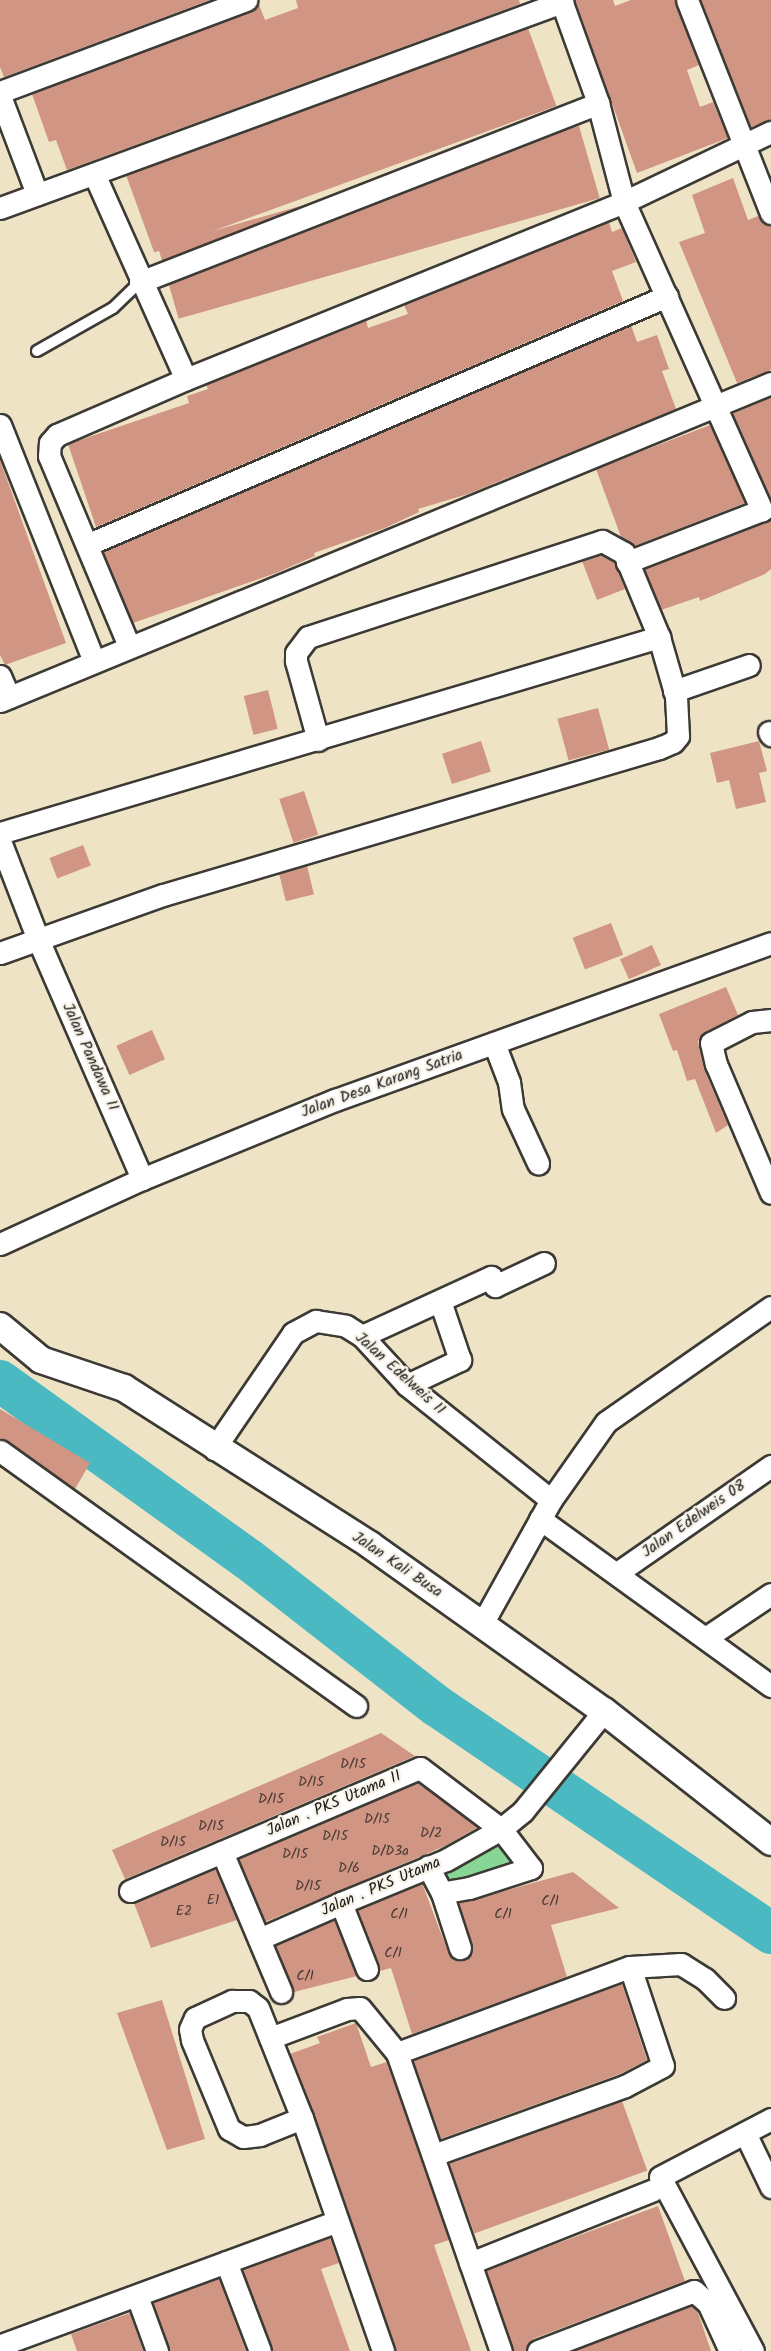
<!DOCTYPE html>
<style>
body{margin:0}
#map{position:relative;width:771px;height:2351px;overflow:hidden;background:#efe3c5;font-family:Kalam,sans-serif}
div>[style]{position:absolute}
[style*='--x']{left:calc(var(--x)*1px);top:calc(var(--y)*1px);width:calc(var(--w)*1px);rotate:calc(var(--a)*1deg)}
.green>*{inset:0;background:#87d695}
.river>*{height:42px;margin:-21px;padding:0 21px;transform-origin:21px;border-radius:21px;background:#4ab9c1}
.building>*{inset:0;background:#d19584;transform-origin:0 0}
.roads{filter:drop-shadow(2px 0 #3c3a35) drop-shadow(-2px 0 #3c3a35) drop-shadow(0 2px #3c3a35) drop-shadow(0 -2px #3c3a35)}
.service>*{height:10px;margin:-5px;padding:0 5px;transform-origin:5px;border-radius:5px;background:#fff}
.minor>*{height:21px;margin:-10.5px;padding:0 10.5px;transform-origin:10.5px;border-radius:10.5px;background:#fff}
.tertiary>*{height:26px;margin:-13px;padding:0 13px;transform-origin:13px;border-radius:13px;background:#fff}
span{translate:-50% -50%;white-space:nowrap;text-align:center;line-height:1.15;-webkit-text-stroke:4.5px #f7f3e8;paint-order:stroke}
.number-label{font-size:14px;color:#493a36}
.number-label span{-webkit-text-stroke-width:0}
.street-label{font-size:16px;color:#1c1c1c}
</style>
<div id="map">
<div class="green">
<i style="clip-path:polygon(501px 1829px,531px 1868px,442px 1893px,428px 1867px)"></i>
</div>
<div class="river">
<i style="--x:0;--y:1381;--w:305;--a:35.7"></i>
<i style="--x:248;--y:1559;--w:239;--a:37.9"></i>
<i style="--x:437;--y:1706;--w:404;--a:34.2"></i>
</div>
<div class="building">
<i style="clip-path:polygon(0 0,210px 0,4px 77px,0 67px)"></i>
<i style="clip-path:polygon(296px 0,519px 0,520px 4px,67px 170px,56px 140px,49px 142px,32px 94px,250px 12px,258px 2px,265px 20px,298px 8px)"></i>
<i style="clip-path:polygon(575px 0,613px 0,615px 6px,631px 0,675px 0,699px 65px,687px 70px,700px 107px,713px 102px,728px 138px,637px 173px)"></i>
<i style="clip-path:polygon(701px 0,771px 0,771px 119px,751px 127px)"></i>
<i style="left:528px;top:28px;width:83px;height:428px;rotate:70deg"></i>
<i style="left:579px;top:126px;width:75px;height:438px;rotate:74deg"></i>
<i style="clip-path:polygon(733px 178px,748px 220px,758px 216px,771px 225px,771px 370px,737px 383px,679px 242px,705px 233px,692px 195px)"></i>
<i style="clip-path:polygon(609px 222px,612px 232px,622px 228px,636px 262px,612px 271px,623px 301px,96px 527px,68px 444px,189px 403px,187px 396px,208px 389px,206px 385px,366px 320px,368px 328px,408px 314px,404px 305px)"></i>
<i style="clip-path:polygon(631px 325px,637px 342px,657px 335px,669px 369px,662px 371px,676px 409px,468px 494px,418px 509px,419px 512px,385px 528px,314px 553px,315px 556px,276px 573px,133px 623px,103px 552px)"></i>
<i style="clip-path:polygon(771px 397px,771px 499px,733px 414px)"></i>
<i style="clip-path:polygon(710px 425px,745px 503px,634px 546px,621px 537px,596px 469px)"></i>
<i style="clip-path:polygon(0 460px,66px 643px,5px 665px,0 655px)"></i>
<i style="clip-path:polygon(771px 519px,771px 569px,765px 574px,700px 601px,699px 597px,661px 610px,644px 569px)"></i>
<i style="clip-path:polygon(601px 555px,614px 562px,625px 589px,597px 600px,582px 561px)"></i>
<i style="left:268px;top:690px;width:40px;height:25px;rotate:76deg"></i>
<i style="left:598px;top:708px;width:43px;height:42px;rotate:75deg"></i>
<i style="left:481px;top:741px;width:32px;height:41px;rotate:72deg"></i>
<i style="clip-path:polygon(759px 741px,767px 771px,759px 773px,766px 802px,736px 809px,729px 780px,717px 783px,710px 753px)"></i>
<i style="left:304px;top:791px;width:46px;height:26px;rotate:72deg"></i>
<i style="left:83px;top:845px;width:22px;height:36px;rotate:69deg"></i>
<i style="left:307px;top:866px;width:29px;height:29px;rotate:76deg"></i>
<i style="left:611px;top:923px;width:34px;height:41px;rotate:69deg"></i>
<i style="left:652px;top:945px;width:22px;height:35px;rotate:66deg"></i>
<i style="clip-path:polygon(726px 987px,738px 1015px,705px 1032px,698px 1041px,704px 1069px,728px 1125px,716px 1133px,695px 1079px,687px 1081px,677px 1050px,673px 1051px,659px 1014px)"></i>
<i style="left:152px;top:1030px;width:32px;height:39px;rotate:66deg"></i>
<i style="clip-path:polygon(0 1409px,90px 1463px,75px 1489px,0 1438px)"></i>
<i style="clip-path:polygon(381px 1733px,415px 1756px,125px 1879px,112px 1850px)"></i>
<i style="clip-path:polygon(418px 1783px,478px 1827px,445px 1846px,265px 1922px,239px 1859px)"></i>
<i style="clip-path:polygon(215px 1869px,237px 1920px,151px 1948px,134px 1903px)"></i>
<i style="clip-path:polygon(573px 1872px,619px 1908px,551px 1925px,567px 1977px,412px 2034px,391px 1968px,380px 1971px,357px 1910px,422px 1883px,448px 1952px,452px 1958px,463px 1960px,470px 1956px,472px 1945px,459px 1903px)"></i>
<i style="clip-path:polygon(334px 1920px,357px 1976px,294px 1992px,275px 1946px)"></i>
<i style="clip-path:polygon(622px 1984px,647px 2060px,620px 2074px,440px 2139px,413px 2061px)"></i>
<i style="clip-path:polygon(162px 2000px,205px 2139px,167px 2150px,117px 2013px)"></i>
<i style="clip-path:polygon(356px 2023px,371px 2067px,387px 2062px,449px 2240px,434px 2245px,471px 2351px,395px 2351px,290px 2054px,320px 2043px,317px 2037px)"></i>
<i style="left:622px;top:2101px;width:74px;height:184px;rotate:70deg"></i>
<i style="clip-path:polygon(658px 2206px,685px 2281px,533px 2339px,526px 2351px,513px 2351px,486px 2270px)"></i>
<i style="clip-path:polygon(330px 2238px,339px 2263px,321px 2269px,350px 2351px,272px 2351px,243px 2270px)"></i>
<i style="clip-path:polygon(219px 2279px,246px 2351px,169px 2351px,153px 2303px)"></i>
<i style="clip-path:polygon(691px 2306px,697px 2310px,711px 2351px,574px 2351px)"></i>
<i style="clip-path:polygon(130px 2313px,143px 2351px,77px 2351px,71px 2334px)"></i>
</div>
<div class="roads">
<div class="service">
<i style="--x:37;--y:351;--w:87;--a:-29.5"></i>
<i style="--x:113;--y:308;--w:37;--a:-44"></i>
</div>
<div class="minor">
<i style="--x:561;--y:0;--w:109;--a:70.2"></i>
<i style="--x:598;--y:103;--w:102;--a:75.3"></i>
<i style="--x:624;--y:202;--w:338;--a:65.9"></i>
<i style="--x:762;--y:510;--w:145;--a:158.9"></i>
<i style="--x:687;--y:0;--w:229;--a:68.5"></i>
<i style="--x:0;--y:92;--w:263;--a:-20.5"></i>
<i style="--x:0;--y:96;--w:105;--a:69.3"></i>
<i style="--x:95;--y:176;--w:222;--a:65.9"></i>
<i style="--x:0;--y:208;--w:599;--a:-20.13"></i>
<i style="--x:140;--y:282;--w:492;--a:-21.3"></i>
<i style="--x:0;--y:425;--w:254;--a:68.3"></i>
<i style="--x:89;--y:544;--w:629;--a:-23.22"></i>
<i style="--x:129;--y:646;--w:206;--a:-112.8"></i>
<i style="--x:49;--y:456;--w:13;--a:-86"></i>
<i style="--x:50;--y:443;--w:11;--a:-49"></i>
<i style="--x:57;--y:435;--w:141;--a:-23.5"></i>
<i style="--x:186;--y:379;--w:472;--a:-22"></i>
<i style="--x:624;--y:202;--w:163;--a:-25.5"></i>
<i style="--x:0;--y:676;--w:23;--a:67"></i>
<i style="--x:674;--y:691;--w:79;--a:-19.1"></i>
<i style="--x:0;--y:701;--w:834;--a:-22.41"></i>
<i style="--x:769;--y:732;--w:4;--a:56"></i>
<i style="--x:0;--y:833;--w:688;--a:-16.56"></i>
<i style="--x:0;--y:841;--w:103;--a:68.9"></i>
<i style="--x:37;--y:937;--w:264;--a:66.5"></i>
<i style="--x:0;--y:953;--w:173;--a:-19.6"></i>
<i style="--x:163;--y:895;--w:517;--a:-16.51"></i>
<i style="--x:659;--y:748;--w:15;--a:-23"></i>
<i style="--x:673;--y:742;--w:8;--a:-50"></i>
<i style="--x:678;--y:736;--w:40;--a:-92.9"></i>
<i style="--x:676;--y:696;--w:61;--a:-106.1"></i>
<i style="--x:659;--y:637;--w:91;--a:-112.6"></i>
<i style="--x:624;--y:553;--w:25;--a:-151"></i>
<i style="--x:602;--y:541;--w:309;--a:161.9"></i>
<i style="--x:308;--y:637;--w:20;--a:127"></i>
<i style="--x:296;--y:653;--w:8;--a:90"></i>
<i style="--x:296;--y:661;--w:82;--a:74.4"></i>
<i style="--x:771;--y:1020;--w:19;--a:174"></i>
<i style="--x:752;--y:1022;--w:46;--a:152.9"></i>
<i style="--x:711;--y:1043;--w:22;--a:77"></i>
<i style="--x:716;--y:1064;--w:140;--a:66.9"></i>
<i style="--x:494;--y:1043;--w:42;--a:69"></i>
<i style="--x:509;--y:1082;--w:27;--a:82"></i>
<i style="--x:513;--y:1109;--w:60;--a:65.2"></i>
<i style="--x:0;--y:1244;--w:156;--a:-24.6"></i>
<i style="--x:142;--y:1179;--w:209;--a:-22.3"></i>
<i style="--x:335;--y:1100;--w:463;--a:-19.8"></i>
<i style="--x:362;--y:1336;--w:142;--a:-24.6"></i>
<i style="--x:491;--y:1277;--w:10;--a:66"></i>
<i style="--x:495;--y:1286;--w:54;--a:-25.1"></i>
<i style="--x:407;--y:1385;--w:59;--a:-25.3"></i>
<i style="--x:460;--y:1360;--w:62;--a:-108.7"></i>
<i style="--x:214;--y:1449;--w:140;--a:-55.7"></i>
<i style="--x:293;--y:1333;--w:26;--a:-28"></i>
<i style="--x:316;--y:1321;--w:30;--a:9"></i>
<i style="--x:346;--y:1326;--w:19;--a:32"></i>
<i style="--x:362;--y:1336;--w:67;--a:47.4"></i>
<i style="--x:407;--y:1385;--w:184;--a:38.6"></i>
<i style="--x:0;--y:1451;--w:438;--a:35.6"></i>
<i style="--x:540;--y:1519;--w:285;--a:35.9"></i>
<i style="--x:617;--y:1573;--w:188;--a:-34.8"></i>
<i style="--x:482;--y:1624;--w:142;--a:-60.9"></i>
<i style="--x:551;--y:1500;--w:95;--a:-54.8"></i>
<i style="--x:606;--y:1422;--w:201;--a:-34.9"></i>
<i style="--x:707;--y:1637;--w:77;--a:-33.9"></i>
<i style="--x:222;--y:1852;--w:152;--a:67.1"></i>
<i style="--x:130;--y:1891;--w:315;--a:-23"></i>
<i style="--x:420;--y:1768;--w:101;--a:37"></i>
<i style="--x:501;--y:1829;--w:28;--a:-39"></i>
<i style="--x:523;--y:1811;--w:129;--a:-51"></i>
<i style="--x:442;--y:1893;--w:58;--a:71.9"></i>
<i style="--x:341;--y:1903;--w:71;--a:68.5"></i>
<i style="--x:259;--y:1939;--w:90;--a:-23.7"></i>
<i style="--x:341;--y:1903;--w:113;--a:-22.3"></i>
<i style="--x:446;--y:1860;--w:63;--a:-29.4"></i>
<i style="--x:501;--y:1829;--w:49;--a:52.4"></i>
<i style="--x:531;--y:1868;--w:65;--a:162.1"></i>
<i style="--x:469;--y:1888;--w:27;--a:170"></i>
<i style="--x:442;--y:1893;--w:30;--a:-118"></i>
<i style="--x:630;--y:1967;--w:51;--a:-3.4"></i>
<i style="--x:681;--y:1964;--w:28;--a:32"></i>
<i style="--x:705;--y:1979;--w:27;--a:45"></i>
<i style="--x:270;--y:2038;--w:82;--a:-20.6"></i>
<i style="--x:347;--y:2009;--w:13;--a:-4"></i>
<i style="--x:360;--y:2008;--w:58;--a:50.6"></i>
<i style="--x:397;--y:2053;--w:316;--a:70.8"></i>
<i style="--x:397;--y:2053;--w:248;--a:-20.3"></i>
<i style="--x:630;--y:1967;--w:104;--a:71.6"></i>
<i style="--x:663;--y:2066;--w:43;--a:152.2"></i>
<i style="--x:625;--y:2086;--w:204;--a:160.2"></i>
<i style="--x:302;--y:2118;--w:45;--a:158"></i>
<i style="--x:260;--y:2135;--w:17;--a:173"></i>
<i style="--x:243;--y:2137;--w:16;--a:-150"></i>
<i style="--x:229;--y:2129;--w:96;--a:-112.6"></i>
<i style="--x:192;--y:2040;--w:11;--a:-100"></i>
<i style="--x:190;--y:2029;--w:12;--a:-66"></i>
<i style="--x:195;--y:2018;--w:41;--a:-24.7"></i>
<i style="--x:232;--y:2001;--w:17;--a:0"></i>
<i style="--x:249;--y:2001;--w:11;--a:38"></i>
<i style="--x:258;--y:2008;--w:118;--a:68.2"></i>
<i style="--x:302;--y:2118;--w:247;--a:70.8"></i>
<i style="--x:745;--y:2133;--w:60;--a:64.3"></i>
<i style="--x:226;--y:2262;--w:95;--a:69.1"></i>
<i style="--x:470;--y:2263;--w:197;--a:-21.7"></i>
<i style="--x:137;--y:2296;--w:59;--a:70"></i>
<i style="--x:3;--y:2351;--w:6;--a:-108"></i>
<i style="--x:1;--y:2345;--w:357;--a:-20.2"></i>
<i style="--x:538;--y:2351;--w:167;--a:-21"></i>
<i style="--x:694;--y:2291;--w:18;--a:41"></i>
<i style="--x:708;--y:2303;--w:53;--a:65.4"></i>
<i style="--x:753;--y:2351;--w:197;--a:-118.1"></i>
<i style="--x:660;--y:2177;--w:125;--a:-27.6"></i>
</div>
<div class="tertiary">
<i style="--x:0;--y:1326;--w:53;--a:39.7"></i>
<i style="--x:41;--y:1360;--w:88;--a:18.6"></i>
<i style="--x:124;--y:1388;--w:292;--a:32.5"></i>
<i style="--x:370;--y:1545;--w:287;--a:35.4"></i>
<i style="--x:604;--y:1711;--w:212;--a:38.1"></i>
</div>
</div>
<div class="number-label">
<span style="left:353px;top:1764px">D/15</span>
<span style="left:311px;top:1782px">D/15</span>
<span style="left:271px;top:1799px">D/15</span>
<span style="left:377px;top:1819px">D/15</span>
<span style="left:211px;top:1826px">D/15</span>
<span style="left:431px;top:1833px">D/2</span>
<span style="left:335px;top:1836px">D/15</span>
<span style="left:173px;top:1842px">D/15</span>
<span style="left:390px;top:1851px">D/D3a</span>
<span style="left:295px;top:1854px">D/15</span>
<span style="left:349px;top:1868px">D/6</span>
<span style="left:308px;top:1886px">D/15</span>
<span style="left:213px;top:1900px">E1</span>
<span style="left:550px;top:1901px">C/1</span>
<span style="left:184px;top:1911px">E2</span>
<span style="left:399px;top:1914px">C/1</span>
<span style="left:503px;top:1914px">C/1</span>
<span style="left:393px;top:1953px">C/1</span>
<span style="left:305px;top:1976px">C/1</span>
</div>
<div class="street-label">
<span style="left:90px;top:1057px;rotate:66deg">Jalan Pandawa II</span>
<span style="left:382px;top:1084px;rotate:-20deg">Jalan Desa Karang Satria</span>
<span style="left:400px;top:1374px;rotate:42deg">Jalan Edelweis 11</span>
<span style="left:694px;top:1519px;rotate:-35deg">Jalan Edelweis 08</span>
<span style="left:397px;top:1565px;rotate:34deg">Jalan Kali Busa</span>
<span style="left:334px;top:1804px;rotate:-23deg">Jalan . PKS Utama II</span>
<span style="left:381px;top:1887px;rotate:-23deg">Jalan . PKS Utama</span>
</div>
</div>
